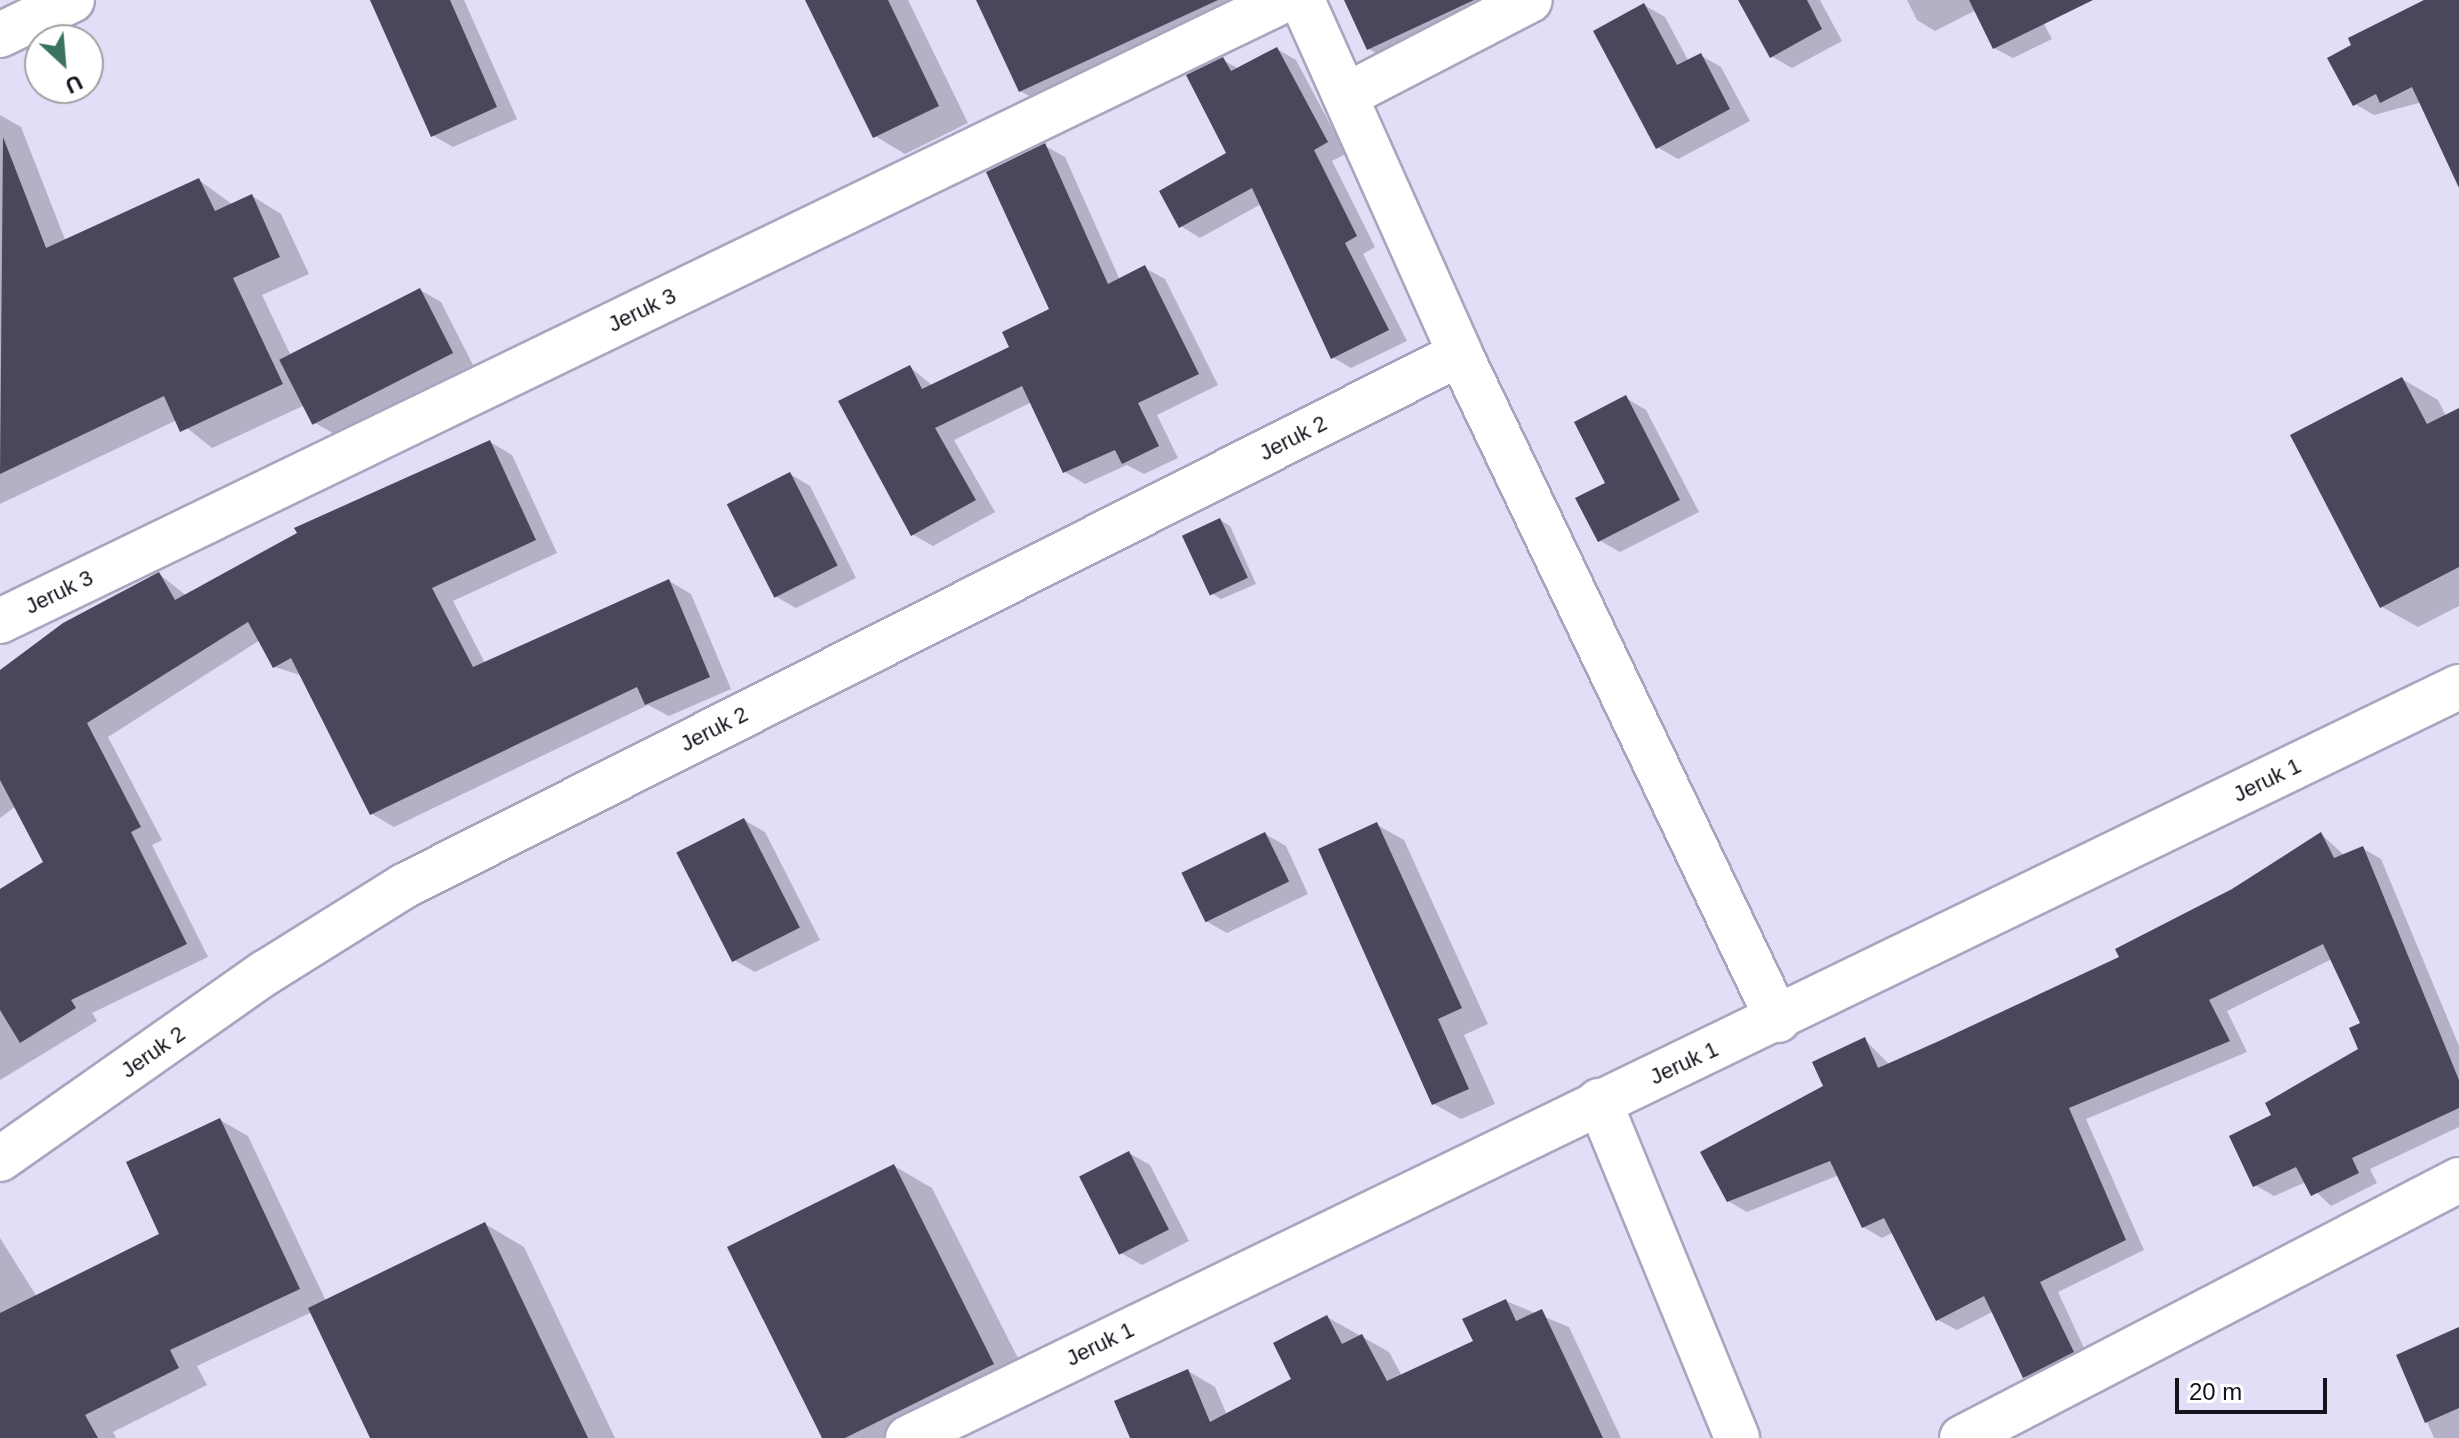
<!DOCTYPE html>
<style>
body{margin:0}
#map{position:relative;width:2459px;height:1438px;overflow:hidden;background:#e1def8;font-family:Helvetica,sans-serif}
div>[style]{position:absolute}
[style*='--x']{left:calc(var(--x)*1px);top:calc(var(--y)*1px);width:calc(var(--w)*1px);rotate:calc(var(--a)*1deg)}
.shadow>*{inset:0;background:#0003}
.building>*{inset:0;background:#4a475d;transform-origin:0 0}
.roads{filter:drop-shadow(2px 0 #a8a5be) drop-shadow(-2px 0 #a8a5be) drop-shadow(0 2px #a8a5be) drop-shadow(0 -2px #a8a5be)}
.street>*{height:44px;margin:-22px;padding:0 22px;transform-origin:22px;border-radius:22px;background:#fff}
.secondary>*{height:44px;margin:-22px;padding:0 22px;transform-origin:22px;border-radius:22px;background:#fff}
span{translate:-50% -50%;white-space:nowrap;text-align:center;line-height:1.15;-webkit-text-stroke:8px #fff;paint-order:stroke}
.street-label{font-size:22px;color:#14131c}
.north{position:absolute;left:24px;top:24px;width:80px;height:80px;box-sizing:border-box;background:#fff;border:2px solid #a1a1a4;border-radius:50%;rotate:154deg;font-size:22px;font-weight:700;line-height:32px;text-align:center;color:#14131c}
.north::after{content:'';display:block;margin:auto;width:28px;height:36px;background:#3a745e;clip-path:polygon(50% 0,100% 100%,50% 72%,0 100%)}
.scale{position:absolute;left:2175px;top:1378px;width:152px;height:36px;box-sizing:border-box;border:4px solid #14131c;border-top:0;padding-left:10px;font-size:24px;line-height:28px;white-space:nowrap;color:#14131c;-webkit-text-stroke:6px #fff;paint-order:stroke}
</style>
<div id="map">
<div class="shadow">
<i style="clip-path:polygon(372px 0,464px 0,517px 119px,453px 147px,432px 135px)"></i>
<i style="clip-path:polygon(807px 0,908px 0,968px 123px,905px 154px,875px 136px)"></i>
<i style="clip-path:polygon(1045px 0,1246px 0,1046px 105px,1020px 91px)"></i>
<i style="clip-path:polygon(1346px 0,1506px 0,1389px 61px,1369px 49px)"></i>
<i style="clip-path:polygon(1740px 0,1820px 0,1842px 41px,1792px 68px,1771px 56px)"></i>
<i style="clip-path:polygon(1907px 0,2031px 0,2052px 39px,2013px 58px,1994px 48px,1976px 10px,1935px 31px,1917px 20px)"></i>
<i style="clip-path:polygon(2429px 0,2459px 0,2459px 183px,2422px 102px,2374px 115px,2355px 104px)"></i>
<i style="clip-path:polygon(1644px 5px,1665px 17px,1689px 62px,1700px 55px,1721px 67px,1750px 121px,1678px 159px,1657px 147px)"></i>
<i style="clip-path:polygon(1277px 49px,1296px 60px,1346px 154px,1332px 161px,1375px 247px,1363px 254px,1407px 341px,1351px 368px,1332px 357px,1261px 204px,1200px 238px,1181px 226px,1228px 154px,1223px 60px,1239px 69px)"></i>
<i style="clip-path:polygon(0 115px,21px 127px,66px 242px,199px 180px,233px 205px,252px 196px,281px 214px,309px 274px,262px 295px,290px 354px,420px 290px,441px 302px,473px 365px,336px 435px,315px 423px,305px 405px,212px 448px,177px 420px,0 504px)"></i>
<i style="clip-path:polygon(1045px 146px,1065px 157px,1120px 280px,1145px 268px,1165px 279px,1218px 385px,1157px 415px,1178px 458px,1144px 474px,1127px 465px,1085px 484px,1065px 472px,1032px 402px,954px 440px,995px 512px,933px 546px,912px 534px,910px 367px,933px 386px,1011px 348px,1051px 310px)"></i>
<i style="clip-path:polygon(2402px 379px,2438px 400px,2446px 416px,2459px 410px,2459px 606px,2418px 627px,2382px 607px)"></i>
<i style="clip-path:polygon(1626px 398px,1646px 410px,1699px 512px,1620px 552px,1599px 540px)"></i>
<i style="clip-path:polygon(490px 442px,512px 455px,557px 553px,453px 601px,485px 663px,669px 581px,691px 594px,731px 689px,669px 716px,648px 705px,394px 827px,372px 814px,303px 676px,275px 667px,260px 640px,108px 737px,162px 840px,152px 845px,208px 957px,92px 1013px,97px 1021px,0 1080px,0 892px,46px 863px,16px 806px,0 818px,0 673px,159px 574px,187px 596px)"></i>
<i style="clip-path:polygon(790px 474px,810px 486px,856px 578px,796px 608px,775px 596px)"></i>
<i style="clip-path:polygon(1220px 520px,1230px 526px,1256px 584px,1221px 599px,1211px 593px)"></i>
<i style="clip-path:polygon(744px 820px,765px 832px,820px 940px,755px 972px,734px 960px)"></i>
<i style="clip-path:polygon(1377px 825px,1404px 840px,1488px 1024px,1464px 1035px,1495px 1104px,1461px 1119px,1434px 1104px)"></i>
<i style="clip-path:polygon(1265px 834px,1286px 846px,1308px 894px,1227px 933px,1206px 921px)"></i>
<i style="clip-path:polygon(2321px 834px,2345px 856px,2362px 848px,2381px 859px,2459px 1046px,2459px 1127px,2370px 1169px,2377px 1183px,2331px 1206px,2306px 1182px,2274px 1196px,2255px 1185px,2274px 1116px,2361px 1050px,2363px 1024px,2332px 959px,2227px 1011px,2247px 1052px,2086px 1119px,2144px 1250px,2058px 1292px,2091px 1363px,2044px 1387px,2025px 1377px,1994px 1311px,1957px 1330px,1938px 1320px,1894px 1232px,1882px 1238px,1863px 1227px,1839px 1175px,1747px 1212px,1728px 1201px,1864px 1039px,1890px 1065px,2122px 958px)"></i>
<i style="clip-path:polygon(220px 1120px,248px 1136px,326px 1301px,485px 1224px,524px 1247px,615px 1438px,373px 1438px,312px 1312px,197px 1366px,207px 1385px,113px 1432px,116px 1438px,0 1438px,0 1238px,37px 1297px,162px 1235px)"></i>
<i style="clip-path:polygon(1129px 1153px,1150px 1165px,1189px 1241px,1142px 1265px,1121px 1253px)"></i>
<i style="clip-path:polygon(894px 1166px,932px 1188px,1032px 1386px,927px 1438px,824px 1438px)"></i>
<i style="clip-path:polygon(1506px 1301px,1569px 1327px,1621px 1438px,1132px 1438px,1188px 1371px,1215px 1387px,1227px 1415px,1294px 1379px,1327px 1317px,1389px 1352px,1402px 1376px,1476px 1342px)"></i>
<i style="clip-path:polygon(2459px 1330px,2459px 1438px,2434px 1438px,2398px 1356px)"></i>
</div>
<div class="building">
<i style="clip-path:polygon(370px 0,450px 0,497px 107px,431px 137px)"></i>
<i style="clip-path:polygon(805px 0,888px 0,939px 106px,873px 138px)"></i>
<i style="clip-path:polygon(976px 0,1218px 0,1019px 92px)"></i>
<i style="clip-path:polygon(1344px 0,1474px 0,1367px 50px)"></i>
<i style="clip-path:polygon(1738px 0,1807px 0,1822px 29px,1770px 58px)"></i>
<i style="clip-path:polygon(1969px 0,2093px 0,1993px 49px)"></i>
<i style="clip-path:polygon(2424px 0,2459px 0,2459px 188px,2412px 87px,2380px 103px,2376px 94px,2353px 106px,2327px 58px,2351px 45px,2348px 38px)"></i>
<i style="clip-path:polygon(1644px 3px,1677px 65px,1701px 53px,1730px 109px,1656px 149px,1593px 31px)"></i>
<i style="clip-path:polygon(1277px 47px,1328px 142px,1314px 150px,1357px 236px,1345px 243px,1389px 330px,1331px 359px,1252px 188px,1179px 228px,1159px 191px,1226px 153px,1186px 75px,1223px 57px,1231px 71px)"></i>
<i style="clip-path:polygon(3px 137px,46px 248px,199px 178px,215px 211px,252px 194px,280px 257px,233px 278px,283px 384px,180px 432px,164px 396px,0 474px)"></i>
<i style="clip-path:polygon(1045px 143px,1108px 284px,1145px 265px,1199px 374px,1138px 403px,1159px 446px,1122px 464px,1115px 450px,1063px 473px,1022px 386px,935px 428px,976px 500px,911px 536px,838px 401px,910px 365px,922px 389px,1009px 347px,1002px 332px,1049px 309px,986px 172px)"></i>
<i style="left:420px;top:288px;width:73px;height:158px;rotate:63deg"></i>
<i style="clip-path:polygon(2402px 377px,2427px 424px,2459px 408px,2459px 567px,2380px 608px,2290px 435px)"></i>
<i style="clip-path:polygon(1626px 395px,1680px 500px,1598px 542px,1575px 498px,1605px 483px,1574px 422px)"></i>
<i style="clip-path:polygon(490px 440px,536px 540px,432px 588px,473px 667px,669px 579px,710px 677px,645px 705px,637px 687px,370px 815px,291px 658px,273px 668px,248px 622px,87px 723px,141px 827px,131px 832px,187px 944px,71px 1000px,76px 1008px,20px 1043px,0 1010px,0 889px,43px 862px,0 780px,0 670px,63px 623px,159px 572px,175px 600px,297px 533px,294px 528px)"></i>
<i style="left:790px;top:472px;width:105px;height:71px;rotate:63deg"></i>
<i style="left:1220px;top:518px;width:66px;height:42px;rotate:65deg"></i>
<i style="left:744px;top:818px;width:123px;height:76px;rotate:63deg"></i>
<i style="clip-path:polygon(1377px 822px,1462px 1008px,1438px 1019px,1469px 1089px,1432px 1105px,1318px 849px)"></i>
<i style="left:1265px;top:832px;width:55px;height:93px;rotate:64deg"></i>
<i style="clip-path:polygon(2321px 832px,2334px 858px,2363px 846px,2459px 1080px,2459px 1108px,2352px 1158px,2359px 1173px,2311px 1196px,2296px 1167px,2253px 1187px,2229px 1136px,2271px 1115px,2265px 1103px,2358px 1049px,2349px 1028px,2360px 1023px,2323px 944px,2209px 1000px,2230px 1041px,2069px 1108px,2126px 1240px,2040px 1282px,2074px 1352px,2023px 1378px,1984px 1296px,1936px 1321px,1884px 1218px,1862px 1228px,1830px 1161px,1727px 1202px,1700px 1152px,1823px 1086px,1812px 1062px,1865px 1037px,1878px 1068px,1939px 1041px,2119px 957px,2115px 949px,2232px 889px)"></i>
<i style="clip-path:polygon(220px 1118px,300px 1289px,170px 1350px,179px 1368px,85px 1415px,98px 1438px,0 1438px,0 1313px,159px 1234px,126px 1162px)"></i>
<i style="left:1129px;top:1151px;width:88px;height:56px;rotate:63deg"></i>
<i style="clip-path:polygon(894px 1164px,994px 1364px,845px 1438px,822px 1438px,727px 1247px)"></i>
<i style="clip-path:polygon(485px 1222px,588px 1438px,370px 1438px,308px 1308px)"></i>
<i style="clip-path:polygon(1506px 1299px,1516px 1321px,1542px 1309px,1603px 1438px,1130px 1438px,1114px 1401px,1188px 1369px,1210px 1422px,1291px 1379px,1273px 1343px,1327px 1315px,1342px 1344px,1362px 1334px,1387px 1381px,1473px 1341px,1462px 1319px)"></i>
<i style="clip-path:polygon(2459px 1327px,2459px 1408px,2425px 1423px,2396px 1355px)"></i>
</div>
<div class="roads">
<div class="street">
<i style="--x:1302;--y:0;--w:388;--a:65.9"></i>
<i style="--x:1460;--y:354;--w:738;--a:64.48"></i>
<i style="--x:1345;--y:96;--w:208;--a:-27.4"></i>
<i style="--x:0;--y:621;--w:1426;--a:-25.81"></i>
<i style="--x:1599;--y:1101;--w:364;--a:67.7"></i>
<i style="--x:0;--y:1159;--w:324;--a:-35.1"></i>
<i style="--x:265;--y:973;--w:164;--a:-32"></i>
<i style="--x:404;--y:886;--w:1182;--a:-26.74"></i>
<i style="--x:908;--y:1438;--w:1723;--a:-25.84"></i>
<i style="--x:1962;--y:1438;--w:560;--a:-27.43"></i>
</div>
<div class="secondary">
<i style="--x:0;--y:35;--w:80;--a:-25.9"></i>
</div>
</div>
<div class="street-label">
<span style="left:642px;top:310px;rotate:-26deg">Jeruk 3</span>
<span style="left:1293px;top:438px;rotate:-27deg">Jeruk 2</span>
<span style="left:59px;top:592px;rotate:-26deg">Jeruk 3</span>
<span style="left:714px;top:729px;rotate:-27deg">Jeruk 2</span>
<span style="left:2267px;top:780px;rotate:-26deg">Jeruk 1</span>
<span style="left:153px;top:1052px;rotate:-35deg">Jeruk 2</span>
<span style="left:1684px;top:1063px;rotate:-25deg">Jeruk 1</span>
<span style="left:1100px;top:1344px;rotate:-26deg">Jeruk 1</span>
</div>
<div class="north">U</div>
<div class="scale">20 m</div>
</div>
